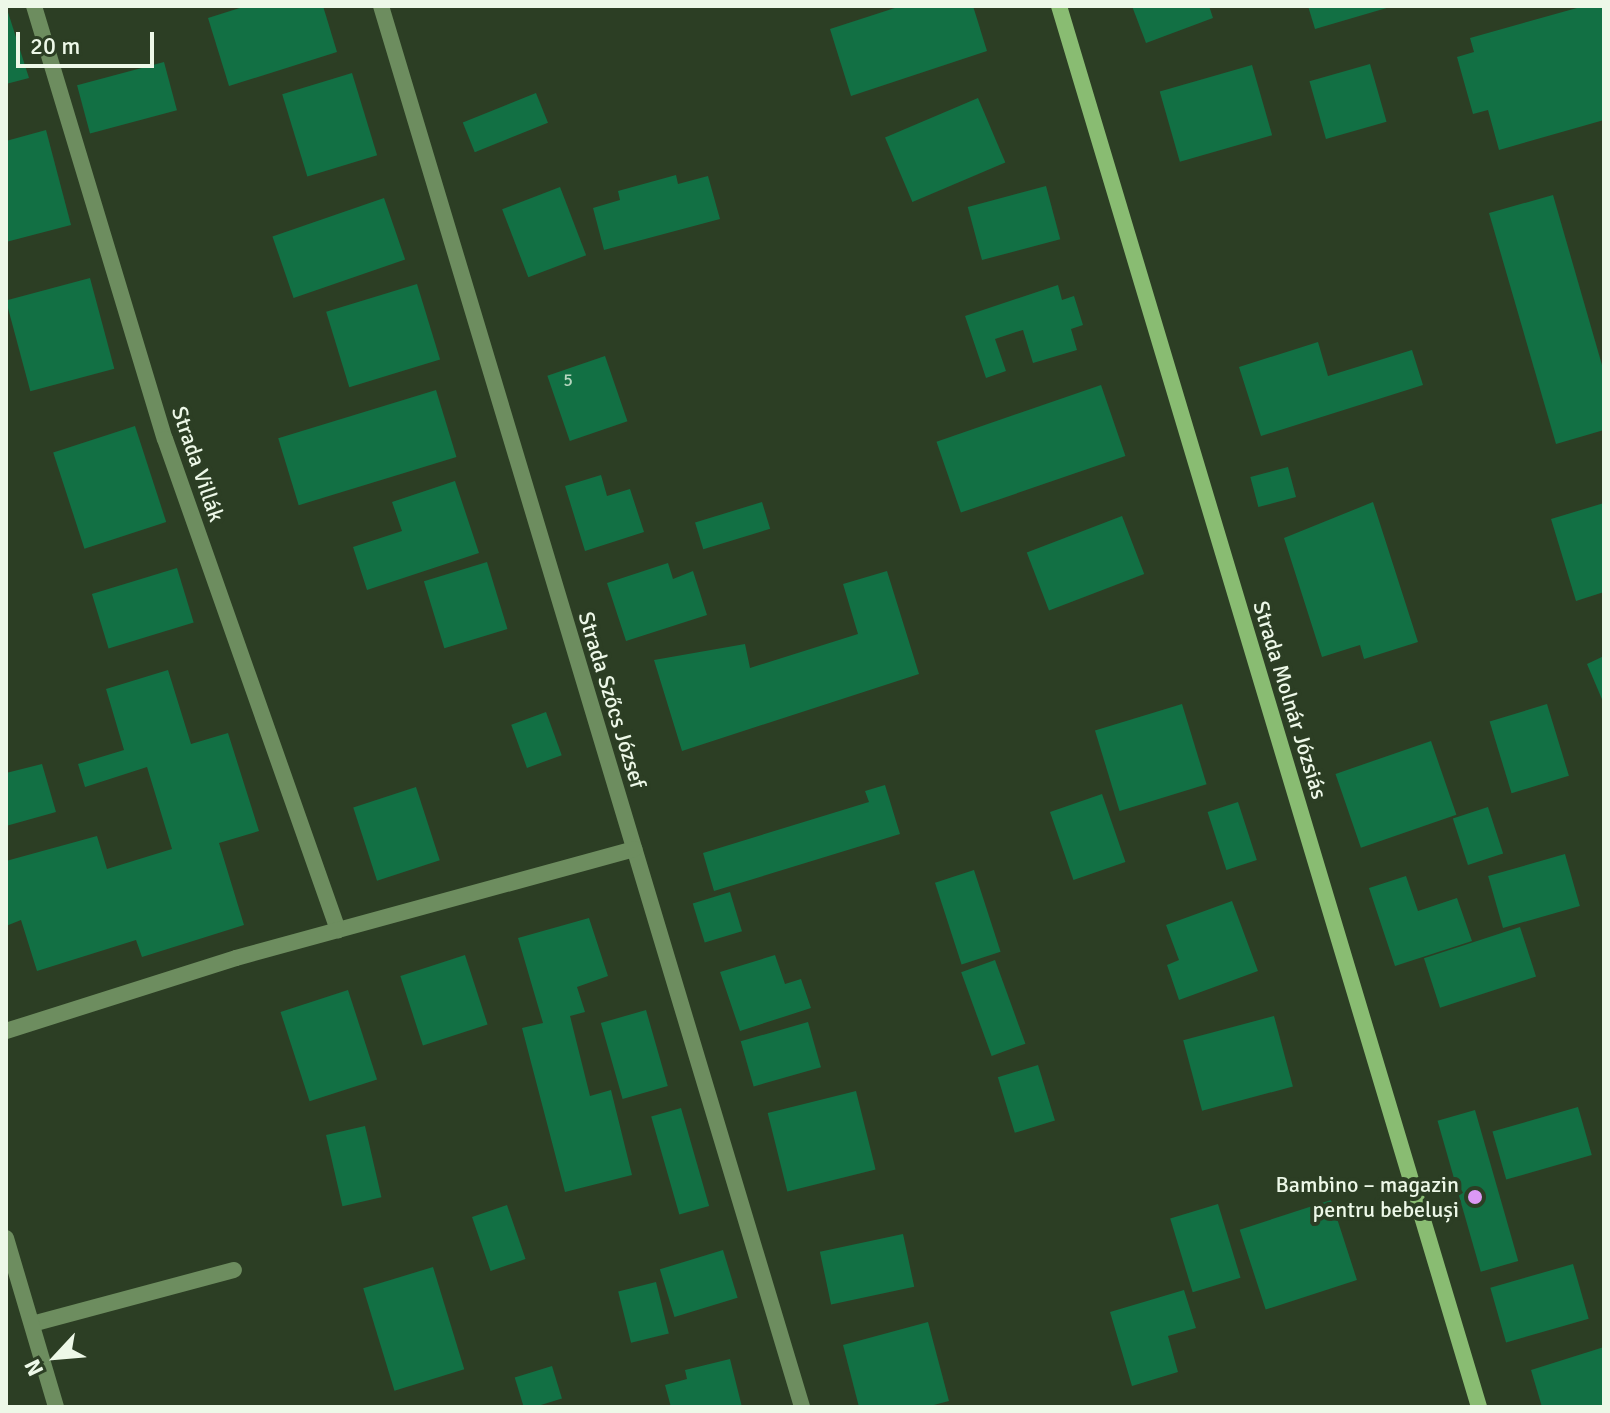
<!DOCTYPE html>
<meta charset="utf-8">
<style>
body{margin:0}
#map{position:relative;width:1610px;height:1413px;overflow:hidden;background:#2c3e24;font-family:Signika,sans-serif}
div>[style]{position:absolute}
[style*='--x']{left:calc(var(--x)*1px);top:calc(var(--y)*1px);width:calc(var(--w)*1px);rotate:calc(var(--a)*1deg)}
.building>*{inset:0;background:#127044;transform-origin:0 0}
.lane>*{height:16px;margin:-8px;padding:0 8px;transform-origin:8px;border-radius:8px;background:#6d8d5f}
.street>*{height:16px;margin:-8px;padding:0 8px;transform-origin:8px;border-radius:8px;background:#6d8d5f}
.secondary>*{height:16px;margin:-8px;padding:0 8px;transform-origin:8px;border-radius:8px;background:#89bc72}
.dots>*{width:22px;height:22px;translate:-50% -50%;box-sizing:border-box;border:4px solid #2c3e24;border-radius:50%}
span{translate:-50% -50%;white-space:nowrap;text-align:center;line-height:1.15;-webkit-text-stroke:8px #2c3e24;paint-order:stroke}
.number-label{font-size:18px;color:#b6d6bf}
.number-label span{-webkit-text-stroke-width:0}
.street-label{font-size:22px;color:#edf8e8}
.poi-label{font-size:22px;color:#edf8e8}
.right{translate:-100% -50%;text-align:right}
.frame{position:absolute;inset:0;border:8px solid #edf8e8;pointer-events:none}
.north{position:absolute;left:16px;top:1317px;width:80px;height:80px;-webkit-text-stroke:6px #2c3e24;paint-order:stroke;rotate:244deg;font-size:22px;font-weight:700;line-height:32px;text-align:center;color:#edf8e8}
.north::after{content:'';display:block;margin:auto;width:28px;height:36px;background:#edf8e8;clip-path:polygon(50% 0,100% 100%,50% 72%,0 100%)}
.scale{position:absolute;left:16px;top:32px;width:138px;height:36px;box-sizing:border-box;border:4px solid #edf8e8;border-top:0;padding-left:10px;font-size:24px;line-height:28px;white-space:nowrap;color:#edf8e8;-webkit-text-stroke:6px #2c3e24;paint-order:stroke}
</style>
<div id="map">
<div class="building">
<i style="clip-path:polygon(6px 6px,29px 78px,6px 84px)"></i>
<i style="clip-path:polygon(246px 6px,323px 6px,337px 52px,229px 86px,208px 18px)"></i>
<i style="clip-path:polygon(901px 6px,973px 6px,987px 51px,851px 96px,830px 29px)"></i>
<i style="clip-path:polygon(1132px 6px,1209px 6px,1213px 18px,1146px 43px)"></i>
<i style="clip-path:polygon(1308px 6px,1389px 6px,1390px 7px,1315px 29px)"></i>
<i style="clip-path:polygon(1584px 6px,1604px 6px,1604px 120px,1499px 150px,1488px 110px,1473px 114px,1457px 57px,1474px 52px,1470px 38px)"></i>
<i style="left:164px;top:62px;width:50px;height:90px;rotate:75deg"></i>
<i style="left:1370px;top:64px;width:60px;height:63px;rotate:74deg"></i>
<i style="left:1252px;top:65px;width:73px;height:96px;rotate:74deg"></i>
<i style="left:352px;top:73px;width:86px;height:73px;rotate:73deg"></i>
<i style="left:536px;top:93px;width:32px;height:79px;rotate:68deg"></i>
<i style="left:978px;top:98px;width:70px;height:101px;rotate:67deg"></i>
<i style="clip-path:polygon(46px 130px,71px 225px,6px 242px,6px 141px)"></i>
<i style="clip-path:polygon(676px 175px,678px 184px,708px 176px,720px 219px,604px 250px,593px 208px,620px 200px,618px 191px)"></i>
<i style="left:1046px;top:186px;width:55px;height:81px;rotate:75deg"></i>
<i style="left:560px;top:187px;width:73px;height:62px;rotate:69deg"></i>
<i style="clip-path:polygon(1553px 195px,1604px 372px,1604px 430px,1556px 444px,1489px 213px)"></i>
<i style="left:384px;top:198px;width:65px;height:118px;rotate:71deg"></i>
<i style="left:90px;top:278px;width:94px;height:87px;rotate:75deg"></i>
<i style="left:417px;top:284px;width:79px;height:95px;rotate:73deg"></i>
<i style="clip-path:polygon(1058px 285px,1062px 300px,1074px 296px,1083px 325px,1071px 329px,1077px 350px,1033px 363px,1023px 330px,1016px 332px,995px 339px,1006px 371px,986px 378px,965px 316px)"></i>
<i style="clip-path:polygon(1318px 342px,1328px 376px,1412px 350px,1423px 385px,1261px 436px,1239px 367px)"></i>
<i style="left:605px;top:356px;width:69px;height:61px;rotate:71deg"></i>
<i style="left:1101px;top:385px;width:75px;height:174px;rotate:71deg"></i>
<i style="left:436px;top:390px;width:70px;height:165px;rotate:73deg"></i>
<i style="left:135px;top:426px;width:101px;height:86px;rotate:72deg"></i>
<i style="left:1288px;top:467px;width:31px;height:39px;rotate:75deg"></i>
<i style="clip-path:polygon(601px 475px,607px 496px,630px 489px,644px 532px,585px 551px,565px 486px)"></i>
<i style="clip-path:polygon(455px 481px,479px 553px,367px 590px,353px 547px,402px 531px,392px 502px)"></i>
<i style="left:762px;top:502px;width:28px;height:70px;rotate:73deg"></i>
<i style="clip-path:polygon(1373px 502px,1418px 642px,1364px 659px,1360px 645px,1322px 657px,1284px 538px)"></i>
<i style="clip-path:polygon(1604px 503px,1604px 592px,1576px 601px,1551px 519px)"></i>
<i style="left:1122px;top:516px;width:62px;height:102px;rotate:69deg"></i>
<i style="left:487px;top:562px;width:70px;height:66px;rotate:73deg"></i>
<i style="clip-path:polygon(668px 563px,673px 579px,693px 571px,707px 615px,626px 641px,607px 583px)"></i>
<i style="left:177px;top:568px;width:57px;height:89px;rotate:73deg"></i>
<i style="clip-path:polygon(887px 571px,919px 674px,682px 751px,654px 660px,745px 644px,750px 668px,858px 634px,843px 584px)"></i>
<i style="clip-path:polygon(1604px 656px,1604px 704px,1587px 664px)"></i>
<i style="clip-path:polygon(168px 670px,191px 744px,228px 733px,259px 831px,219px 843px,244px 925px,142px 957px,136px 940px,37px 971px,21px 920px,6px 926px,6px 861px,97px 836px,107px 869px,172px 849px,147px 767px,85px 787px,78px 764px,124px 750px,106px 689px)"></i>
<i style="left:1182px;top:704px;width:84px;height:91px;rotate:73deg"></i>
<i style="left:1547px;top:704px;width:75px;height:60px;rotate:73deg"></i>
<i style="left:546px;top:712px;width:46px;height:37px;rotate:70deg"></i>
<i style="left:1431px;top:741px;width:78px;height:101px;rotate:71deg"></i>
<i style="clip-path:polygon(42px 764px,56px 812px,6px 826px,6px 773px)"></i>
<i style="clip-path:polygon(885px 785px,900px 834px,714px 891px,703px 853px,869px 802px,865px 791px)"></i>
<i style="left:416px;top:787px;width:77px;height:66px;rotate:72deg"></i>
<i style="left:1102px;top:794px;width:72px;height:55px;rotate:71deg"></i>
<i style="left:1238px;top:802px;width:61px;height:32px;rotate:72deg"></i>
<i style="left:1488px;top:807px;width:49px;height:37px;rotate:72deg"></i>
<i style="left:1565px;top:854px;width:54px;height:80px;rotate:74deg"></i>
<i style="left:974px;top:870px;width:86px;height:41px;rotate:72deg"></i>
<i style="clip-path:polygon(1406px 876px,1418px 911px,1457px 898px,1472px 941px,1395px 966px,1369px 888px)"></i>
<i style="left:730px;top:892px;width:41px;height:39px;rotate:73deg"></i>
<i style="clip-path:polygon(1232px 901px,1258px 971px,1179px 1000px,1167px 965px,1179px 960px,1166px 925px)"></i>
<i style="clip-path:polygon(589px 918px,608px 976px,577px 987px,585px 1012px,570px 1016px,590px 1096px,611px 1090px,632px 1175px,565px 1192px,522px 1028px,543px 1023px,518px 938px)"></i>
<i style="left:1520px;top:927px;width:52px;height:101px;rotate:72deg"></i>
<i style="left:465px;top:955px;width:73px;height:68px;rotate:72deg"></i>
<i style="clip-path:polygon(775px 955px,785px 984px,801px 979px,811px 1008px,740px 1031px,720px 972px)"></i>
<i style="left:995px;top:960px;width:89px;height:36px;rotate:70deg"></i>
<i style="left:348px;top:990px;width:94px;height:71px;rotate:72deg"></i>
<i style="left:646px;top:1010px;width:79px;height:47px;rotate:74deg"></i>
<i style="left:1274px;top:1016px;width:73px;height:94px;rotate:75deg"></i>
<i style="left:808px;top:1022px;width:47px;height:70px;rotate:74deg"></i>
<i style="left:1038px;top:1065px;width:58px;height:42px;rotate:73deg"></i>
<i style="left:856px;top:1091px;width:81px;height:91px;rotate:76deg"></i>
<i style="left:1578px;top:1107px;width:50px;height:89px;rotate:74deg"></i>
<i style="left:681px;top:1108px;width:102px;height:31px;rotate:74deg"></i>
<i style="left:1475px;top:1110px;width:157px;height:39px;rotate:74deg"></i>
<i style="left:365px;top:1126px;width:73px;height:40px;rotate:77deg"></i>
<i style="left:1331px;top:1200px;width:84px;height:96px;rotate:72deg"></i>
<i style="left:1218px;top:1204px;width:77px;height:50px;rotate:73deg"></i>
<i style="left:507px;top:1205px;width:57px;height:37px;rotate:71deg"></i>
<i style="left:903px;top:1234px;width:54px;height:85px;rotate:78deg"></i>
<i style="left:723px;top:1250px;width:50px;height:66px;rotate:73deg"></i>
<i style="left:1573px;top:1264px;width:57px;height:86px;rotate:74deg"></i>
<i style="left:433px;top:1267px;width:107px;height:73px;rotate:73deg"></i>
<i style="left:656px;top:1282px;width:53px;height:39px;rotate:76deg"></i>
<i style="clip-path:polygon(1184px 1290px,1196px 1328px,1168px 1336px,1178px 1372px,1132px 1386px,1110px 1312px)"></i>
<i style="clip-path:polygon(928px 1322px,949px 1401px,926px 1407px,859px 1407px,843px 1345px)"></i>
<i style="clip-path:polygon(1604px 1347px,1604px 1407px,1542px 1407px,1531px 1370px)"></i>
<i style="clip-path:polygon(730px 1359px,742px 1407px,671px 1407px,665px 1385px,687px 1379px,685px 1370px)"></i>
<i style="left:552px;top:1366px;width:34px;height:39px;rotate:73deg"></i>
</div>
<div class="lane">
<i style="--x:32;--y:1324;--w:209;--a:-15"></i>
</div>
<div class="street">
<i style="--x:34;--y:6;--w:452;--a:73.2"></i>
<i style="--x:165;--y:439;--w:521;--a:70.59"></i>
<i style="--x:381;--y:6;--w:1463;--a:73.27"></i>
<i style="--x:6;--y:1031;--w:241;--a:-17.6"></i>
<i style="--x:236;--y:958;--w:413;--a:-15.3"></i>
<i style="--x:6;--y:1238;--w:176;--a:73.5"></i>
</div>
<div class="secondary">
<i style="--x:1059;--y:6;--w:1463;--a:73.31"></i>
</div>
<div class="dots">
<i style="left:1475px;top:1197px;background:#dc99f5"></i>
</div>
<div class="number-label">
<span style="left:568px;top:380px">5</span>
</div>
<div class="street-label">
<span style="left:198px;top:464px;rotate:71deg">Strada Villák</span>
<span style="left:612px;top:700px;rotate:73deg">Strada Szőcs József</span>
<span style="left:1290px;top:700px;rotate:73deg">Strada Molnár Józsiás</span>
</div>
<div class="poi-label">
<span class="right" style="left:1459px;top:1197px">Bambino – magazin<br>pentru bebeluși</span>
</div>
<div class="frame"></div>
<div class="north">N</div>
<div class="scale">20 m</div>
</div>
